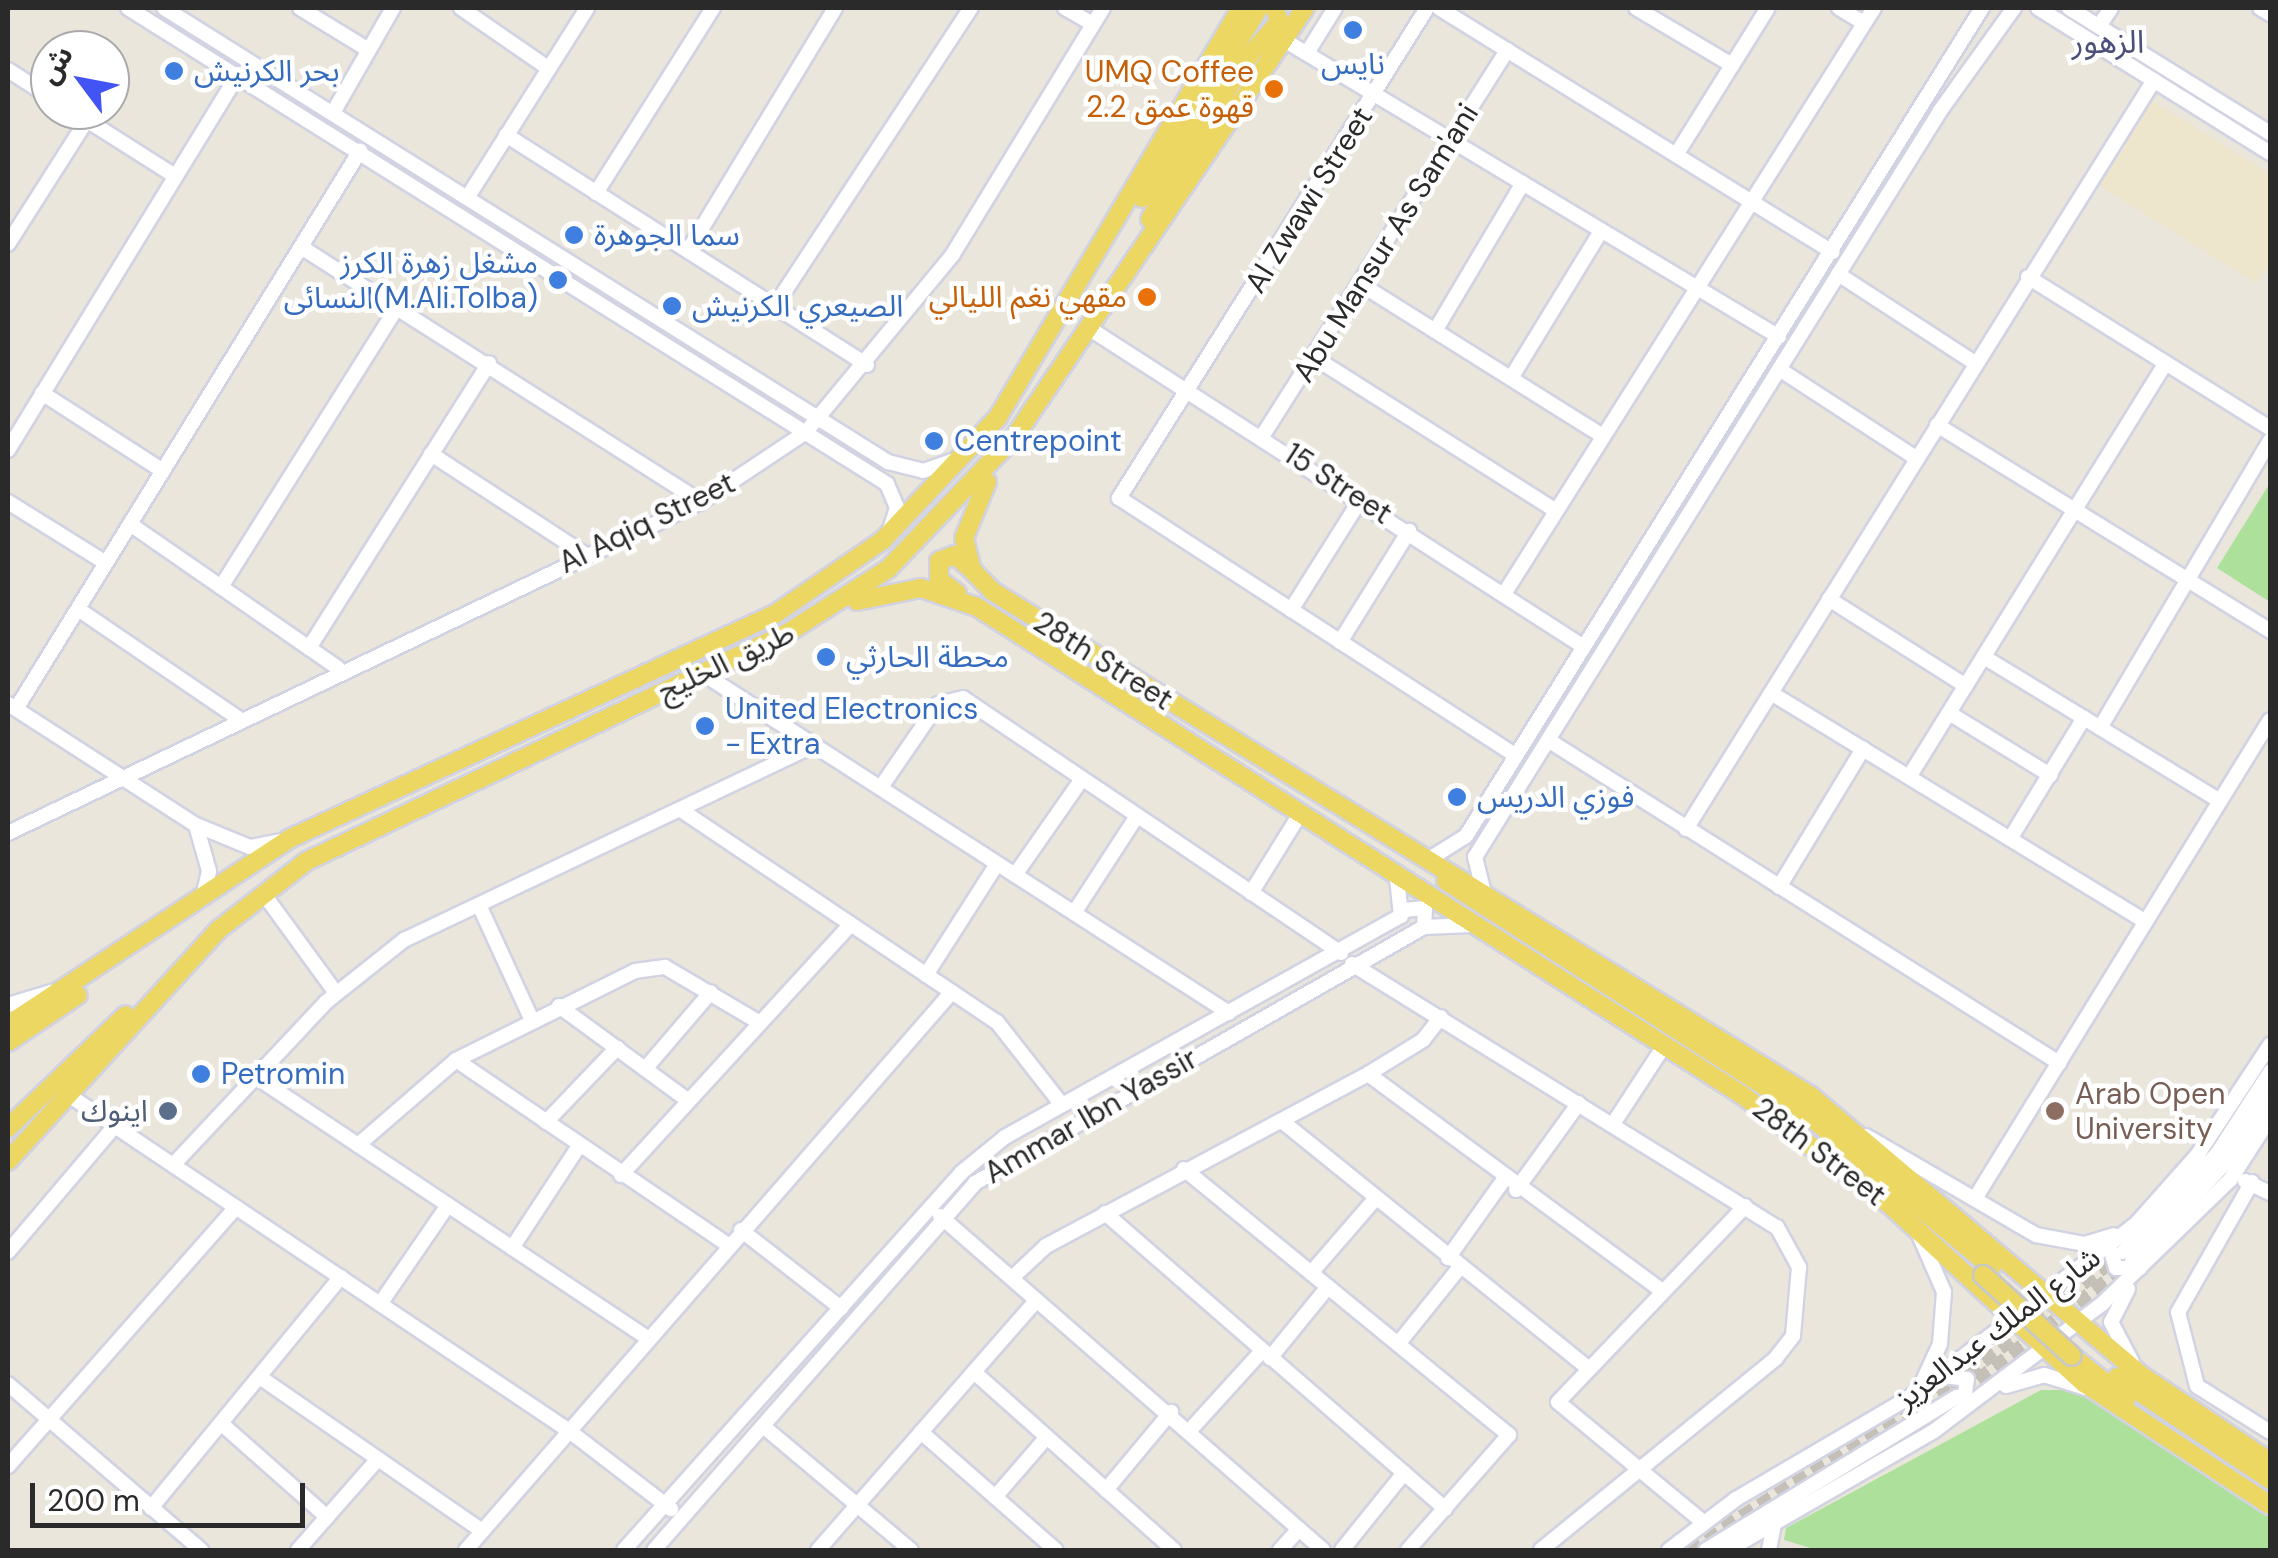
<!DOCTYPE html>
<meta charset="utf-8">
<style>
body{margin:0}
#map{position:relative;width:2278px;height:1558px;overflow:hidden;background:#ebe6dc;font-family:"DM Sans","Noto Sans Arabic",sans-serif}
div>[style]{position:absolute}
[style*='--x']{left:calc(var(--x)*1px);top:calc(var(--y)*1px);width:calc(var(--w)*1px);rotate:calc(var(--a)*1deg)}
.education>*{inset:0;background:#ede5cc}
.green>*{inset:0;background:#ade09b}
.minor-tunnel>*{height:14px;margin-top:-7px;transform-origin:0;background:repeating-linear-gradient(90deg,#c4c0b8 0 14px,transparent 0 21px)}
.roads{filter:drop-shadow(2px 0 #d2d3e2) drop-shadow(-2px 0 #d2d3e2) drop-shadow(0 2px #d2d3e2) drop-shadow(0 -2px #d2d3e2)}
.minor>*{height:14px;margin:-7px;padding:0 7px;transform-origin:7px;border-radius:7px;background:#fff}
.major>*{height:18px;margin:-9px;padding:0 9px;transform-origin:9px;border-radius:9px;background:#ebd762}
.bridges{filter:drop-shadow(2px 0 #c8c8c8) drop-shadow(-2px 0 #c8c8c8) drop-shadow(0 2px #c8c8c8) drop-shadow(0 -2px #c8c8c8)}
.major-bridge>*{height:18px;margin:-9px;padding:0 9px;transform-origin:9px;border-radius:9px;background:#ebd762}
.dots>*{width:28px;height:28px;translate:-50% -50%;box-sizing:border-box;border:5px solid #fff;border-radius:50%}
span{translate:-50% -50%;white-space:nowrap;text-align:center;line-height:1.15;-webkit-text-stroke:9px #fff;paint-order:stroke}
.shop-label{font-size:30px;color:#366cbe}
.left{translate:0 -50%;text-align:left}
.right{translate:-100% -50%;text-align:right}
.food-label{font-size:30px;color:#c56008}
.street-label{font-size:30px;color:#2a2a2a}
.education-label{font-size:30px;color:#785e54}
.service-label{font-size:30px;color:#4e5e75}
.neighbourhood-label{font-size:32px;color:#4c5079}
.frame{position:absolute;inset:0;border:10px solid #2a2a2a;pointer-events:none}
.north{position:absolute;left:30px;top:30px;width:100px;height:100px;box-sizing:border-box;background:#fff;border:2px solid #aaa;border-radius:50%;rotate:302deg;font-size:28px;font-weight:700;line-height:40px;text-align:center;color:#2a2a2a}
.north::after{content:'';display:block;margin:auto;width:35px;height:45px;background:#4254f3;clip-path:polygon(50% 0,100% 100%,50% 72%,0 100%)}
.scale{position:absolute;left:30px;top:1483px;width:275px;height:45px;box-sizing:border-box;border:5px solid #2a2a2a;border-top:0;padding-left:12px;font-size:30px;line-height:35px;white-space:nowrap;color:#2a2a2a;-webkit-text-stroke:8px #fff;paint-order:stroke}
</style>
<div id="map">
<div class="education">
<i style="clip-path:polygon(2153px 101px,2270px 174px,2270px 262px,2257px 284px,2100px 186px)"></i>
</div>
<div class="green">
<i style="clip-path:polygon(2270px 483px,2270px 602px,2217px 568px)"></i>
<i style="clip-path:polygon(2041px 1390px,2076px 1390px,2270px 1511px,2270px 1550px,1817px 1550px,1784px 1540px,1786px 1528px)"></i>
</div>
<div class="minor-tunnel">
<i style="--x:1961;--y:1393;--w:213;--a:-37.6"></i>
<i style="--x:1688;--y:1550;--w:309;--a:-31.9"></i>
<i style="--x:1950;--y:1387;--w:218;--a:-37.9"></i>
</div>
<div class="roads">
<div class="minor">
<i style="--x:128;--y:8;--w:896;--a:32.09"></i>
<i style="--x:887;--y:484;--w:26;--a:67"></i>
<i style="--x:897;--y:508;--w:22;--a:108"></i>
<i style="--x:164;--y:8;--w:855;--a:32.09"></i>
<i style="--x:888;--y:462;--w:36;--a:14"></i>
<i style="--x:923;--y:471;--w:31;--a:-19"></i>
<i style="--x:300;--y:8;--w:79;--a:31.5"></i>
<i style="--x:461;--y:8;--w:106;--a:34.6"></i>
<i style="--x:1065;--y:8;--w:32;--a:30"></i>
<i style="--x:1427;--y:8;--w:579;--a:122.15"></i>
<i style="--x:1119;--y:498;--w:473;--a:33"></i>
<i style="--x:1439;--y:8;--w:463;--a:31.8"></i>
<i style="--x:1636;--y:8;--w:112;--a:30.7"></i>
<i style="--x:1839;--y:8;--w:29;--a:31"></i>
<i style="--x:2038;--y:8;--w:274;--a:32"></i>
<i style="--x:2069;--y:8;--w:237;--a:31.9"></i>
<i style="--x:2260;--y:8;--w:12;--a:31"></i>
<i style="--x:2099;--y:26;--w:22;--a:-56"></i>
<i style="--x:1284;--y:40;--w:577;--a:30.96"></i>
<i style="--x:1307;--y:53;--w:53;--a:-58.1"></i>
<i style="--x:8;--y:70;--w:50;--a:32.7"></i>
<i style="--x:71;--y:110;--w:123;--a:32.4"></i>
<i style="--x:334;--y:111;--w:119;--a:-60.2"></i>
<i style="--x:506;--y:135;--w:428;--a:32.5"></i>
<i style="--x:1676;--y:155;--w:173;--a:-58"></i>
<i style="--x:596;--y:193;--w:219;--a:-57.7"></i>
<i style="--x:469;--y:195;--w:221;--a:-57.7"></i>
<i style="--x:8;--y:244;--w:147;--a:-57.5"></i>
<i style="--x:301;--y:247;--w:474;--a:32.5"></i>
<i style="--x:688;--y:251;--w:284;--a:-58.8"></i>
<i style="--x:1838;--y:274;--w:163;--a:33"></i>
<i style="--x:2028;--y:277;--w:285;--a:32"></i>
<i style="--x:1362;--y:285;--w:284;--a:32.1"></i>
<i style="--x:775;--y:306;--w:357;--a:-56.7"></i>
<i style="--x:1087;--y:327;--w:591;--a:32.78"></i>
<i style="--x:1435;--y:331;--w:172;--a:-59.3"></i>
<i style="--x:1315;--y:358;--w:285;--a:32.4"></i>
<i style="--x:1779;--y:369;--w:163;--a:33"></i>
<i style="--x:1511;--y:378;--w:172;--a:-58.5"></i>
<i style="--x:42;--y:393;--w:144;--a:32.8"></i>
<i style="--x:1937;--y:425;--w:392;--a:31.7"></i>
<i style="--x:1263;--y:435;--w:456;--a:-57.6"></i>
<i style="--x:8;--y:450;--w:441;--a:-58.5"></i>
<i style="--x:431;--y:454;--w:185;--a:33.1"></i>
<i style="--x:8;--y:502;--w:115;--a:31.9"></i>
<i style="--x:130;--y:524;--w:253;--a:34.7"></i>
<i style="--x:221;--y:587;--w:332;--a:-57.8"></i>
<i style="--x:1504;--y:594;--w:693;--a:-57.73"></i>
<i style="--x:1829;--y:599;--w:162;--a:32.4"></i>
<i style="--x:78;--y:609;--w:194;--a:34.3"></i>
<i style="--x:1291;--y:610;--w:131;--a:-57.8"></i>
<i style="--x:1340;--y:642;--w:131;--a:-58.1"></i>
<i style="--x:309;--y:648;--w:337;--a:-57.7"></i>
<i style="--x:1984;--y:657;--w:276;--a:31.4"></i>
<i style="--x:702;--y:673;--w:627;--a:32.83"></i>
<i style="--x:1771;--y:693;--w:439;--a:31.4"></i>
<i style="--x:8;--y:704;--w:224;--a:32.8"></i>
<i style="--x:196;--y:825;--w:58;--a:22.2"></i>
<i style="--x:250;--y:847;--w:31;--a:-11"></i>
<i style="--x:16;--y:709;--w:656;--a:-58.35"></i>
<i style="--x:1949;--y:713;--w:119;--a:31.5"></i>
<i style="--x:2100;--y:728;--w:334;--a:-59.4"></i>
<i style="--x:1548;--y:740;--w:605;--a:32.3"></i>
<i style="--x:1909;--y:777;--w:487;--a:-58.2"></i>
<i style="--x:881;--y:787;--w:101;--a:-55.5"></i>
<i style="--x:938;--y:704;--w:26;--a:-13"></i>
<i style="--x:963;--y:698;--w:456;--a:34"></i>
<i style="--x:681;--y:810;--w:381;--a:33.9"></i>
<i style="--x:997;--y:1022;--w:105;--a:51.9"></i>
<i style="--x:196;--y:825;--w:48;--a:74.2"></i>
<i style="--x:209;--y:871;--w:26;--a:103"></i>
<i style="--x:1686;--y:829;--w:883;--a:-58"></i>
<i style="--x:8;--y:833;--w:768;--a:-25.53"></i>
<i style="--x:701;--y:502;--w:126;--a:-33.7"></i>
<i style="--x:806;--y:432;--w:231;--a:-50.4"></i>
<i style="--x:953;--y:254;--w:288;--a:-58.6"></i>
<i style="--x:2010;--y:839;--w:142;--a:-58.6"></i>
<i style="--x:1431;--y:858;--w:41;--a:-32.2"></i>
<i style="--x:1466;--y:836;--w:976;--a:-58.07"></i>
<i style="--x:1015;--y:875;--w:117;--a:-55.1"></i>
<i style="--x:1779;--y:887;--w:162;--a:-58.7"></i>
<i style="--x:1483;--y:889;--w:33;--a:-104"></i>
<i style="--x:1475;--y:857;--w:879;--a:-58.06"></i>
<i style="--x:1940;--y:111;--w:127;--a:-54.3"></i>
<i style="--x:263;--y:893;--w:124;--a:53.9"></i>
<i style="--x:1251;--y:893;--w:93;--a:-58.2"></i>
<i style="--x:479;--y:905;--w:127;--a:65.3"></i>
<i style="--x:1405;--y:910;--w:20;--a:-6"></i>
<i style="--x:1425;--y:908;--w:19;--a:93"></i>
<i style="--x:1074;--y:913;--w:116;--a:-57"></i>
<i style="--x:1352;--y:964;--w:500;--a:31.8"></i>
<i style="--x:1777;--y:1227;--w:46;--a:61.2"></i>
<i style="--x:1799;--y:1267;--w:69;--a:95"></i>
<i style="--x:1793;--y:1336;--w:29;--a:128"></i>
<i style="--x:1775;--y:1359;--w:302;--a:140.8"></i>
<i style="--x:926;--y:975;--w:132;--a:-57.4"></i>
<i style="--x:8;--y:1005;--w:45;--a:-16.8"></i>
<i style="--x:559;--y:1006;--w:161;--a:36.2"></i>
<i style="--x:456;--y:1060;--w:329;--a:34.2"></i>
<i style="--x:645;--y:1069;--w:101;--a:-49.4"></i>
<i style="--x:1368;--y:1074;--w:365;--a:36.4"></i>
<i style="--x:256;--y:1077;--w:469;--a:33.7"></i>
<i style="--x:67;--y:1094;--w:603;--a:33.85"></i>
<i style="--x:568;--y:1430;--w:130;--a:37.5"></i>
<i style="--x:546;--y:1122;--w:103;--a:-46.2"></i>
<i style="--x:1283;--y:1122;--w:393;--a:38.9"></i>
<i style="--x:1613;--y:1124;--w:93;--a:-56.8"></i>
<i style="--x:1866;--y:1136;--w:197;--a:30.2"></i>
<i style="--x:2036;--y:1235;--w:50;--a:10.4"></i>
<i style="--x:2085;--y:1244;--w:30;--a:-17"></i>
<i style="--x:358;--y:1145;--w:130;--a:-40.9"></i>
<i style="--x:456;--y:1060;--w:200;--a:-26.4"></i>
<i style="--x:635;--y:971;--w:30;--a:-8"></i>
<i style="--x:665;--y:967;--w:110;--a:30.5"></i>
<i style="--x:173;--y:1165;--w:224;--a:-46.8"></i>
<i style="--x:326;--y:1002;--w:100;--a:-38.5"></i>
<i style="--x:404;--y:940;--w:454;--a:-25.4"></i>
<i style="--x:1184;--y:1169;--w:420;--a:39.3"></i>
<i style="--x:1509;--y:1435;--w:153;--a:131.3"></i>
<i style="--x:621;--y:1175;--w:340;--a:-47.5"></i>
<i style="--x:2245;--y:1181;--w:28;--a:26"></i>
<i style="--x:2252;--y:1182;--w:150;--a:119.6"></i>
<i style="--x:2178;--y:1312;--w:76;--a:75.6"></i>
<i style="--x:2197;--y:1386;--w:86;--a:32.2"></i>
<i style="--x:1516;--y:1190;--w:107;--a:-54.1"></i>
<i style="--x:1976;--y:1197;--w:560;--a:-58.35"></i>
<i style="--x:1105;--y:1213;--w:451;--a:41"></i>
<i style="--x:940;--y:1216;--w:508;--a:41.09"></i>
<i style="--x:741;--y:1230;--w:127;--a:38"></i>
<i style="--x:1920;--y:1237;--w:60;--a:66.4"></i>
<i style="--x:1944;--y:1292;--w:52;--a:94.4"></i>
<i style="--x:1940;--y:1344;--w:41;--a:114.7"></i>
<i style="--x:2109;--y:1245;--w:24;--a:73"></i>
<i style="--x:2116;--y:1268;--w:24;--a:0"></i>
<i style="--x:512;--y:1248;--w:122;--a:-56.7"></i>
<i style="--x:8;--y:1252;--w:165;--a:-49.7"></i>
<i style="--x:2123;--y:1252;--w:136;--a:-46.2"></i>
<i style="--x:2217;--y:1154;--w:98;--a:-57.1"></i>
<i style="--x:1448;--y:1258;--w:95;--a:-54.5"></i>
<i style="--x:2132;--y:1261;--w:141;--a:-46.4"></i>
<i style="--x:2229;--y:1159;--w:76;--a:-57.4"></i>
<i style="--x:1311;--y:1273;--w:98;--a:-49.1"></i>
<i style="--x:1013;--y:1277;--w:45;--a:-43.2"></i>
<i style="--x:1046;--y:1246;--w:365;--a:-28.1"></i>
<i style="--x:1368;--y:1074;--w:65;--a:-31.7"></i>
<i style="--x:1423;--y:1040;--w:29;--a:-52"></i>
<i style="--x:2128;--y:1289;--w:37;--a:117"></i>
<i style="--x:2111;--y:1322;--w:45;--a:62.3"></i>
<i style="--x:380;--y:1304;--w:120;--a:-55.5"></i>
<i style="--x:1398;--y:1344;--w:99;--a:-51.2"></i>
<i style="--x:1270;--y:1358;--w:92;--a:-50.8"></i>
<i style="--x:974;--y:1372;--w:268;--a:41.7"></i>
<i style="--x:1943;--y:1376;--w:24;--a:7"></i>
<i style="--x:1967;--y:1379;--w:27;--a:98"></i>
<i style="--x:264;--y:1380;--w:265;--a:34.7"></i>
<i style="--x:8;--y:1384;--w:255;--a:40.7"></i>
<i style="--x:2006;--y:1386;--w:40;--a:-16"></i>
<i style="--x:2044;--y:1375;--w:44;--a:17.2"></i>
<i style="--x:223;--y:1425;--w:139;--a:41.5"></i>
<i style="--x:763;--y:1426;--w:193;--a:40"></i>
<i style="--x:1191;--y:1429;--w:105;--a:-47.7"></i>
<i style="--x:921;--y:1432;--w:179;--a:41.2"></i>
<i style="--x:8;--y:1466;--w:345;--a:-48.6"></i>
<i style="--x:1106;--y:1490;--w:102;--a:-50.2"></i>
<i style="--x:995;--y:1497;--w:79;--a:-49.1"></i>
<i style="--x:151;--y:1508;--w:299;--a:-50.6"></i>
<i style="--x:1703;--y:1522;--w:188;--a:-140.4"></i>
<i style="--x:1558;--y:1402;--w:271;--a:-46.3"></i>
<i style="--x:298;--y:1550;--w:121;--a:-48.7"></i>
<i style="--x:466;--y:1550;--w:740;--a:-48.95"></i>
<i style="--x:624;--y:1550;--w:507;--a:-48.2"></i>
<i style="--x:962;--y:1172;--w:55;--a:-39.1"></i>
<i style="--x:1005;--y:1137;--w:453;--a:-29.2"></i>
<i style="--x:1401;--y:916;--w:39;--a:-96"></i>
<i style="--x:654;--y:1550;--w:488;--a:-48.8"></i>
<i style="--x:975;--y:1183;--w:517;--a:-29.69"></i>
<i style="--x:1424;--y:927;--w:48;--a:-2.4"></i>
<i style="--x:818;--y:1550;--w:332;--a:-48.8"></i>
<i style="--x:1280;--y:1550;--w:28;--a:-48"></i>
<i style="--x:1342;--y:1550;--w:99;--a:-51.2"></i>
<i style="--x:1669;--y:1550;--w:84;--a:-37.3"></i>
<i style="--x:1736;--y:1499;--w:205;--a:-30.4"></i>
<i style="--x:1913;--y:1395;--w:282;--a:-37.5"></i>
<i style="--x:2137;--y:1223;--w:92;--a:-48.5"></i>
<i style="--x:2198;--y:1154;--w:131;--a:-56.6"></i>
<i style="--x:1706;--y:1550;--w:294;--a:-31.4"></i>
<i style="--x:1728;--y:1550;--w:238;--a:-30"></i>
<i style="--x:1934;--y:1431;--w:212;--a:-37.1"></i>
<i style="--x:2103;--y:1303;--w:177;--a:-44.1"></i>
<i style="--x:2230;--y:1180;--w:74;--a:-57.2"></i>
<i style="--x:1769;--y:1550;--w:26;--a:-79"></i>
</div>
<div class="major">
<i style="--x:1142;--y:198;--w:223;--a:-58.4"></i>
<i style="--x:1150;--y:219;--w:182;--a:-59.2"></i>
<i style="--x:1243;--y:63;--w:55;--a:-48.7"></i>
<i style="--x:1279;--y:22;--w:15;--a:-106"></i>
<i style="--x:987;--y:482;--w:61;--a:112.3"></i>
<i style="--x:964;--y:538;--w:33;--a:76"></i>
<i style="--x:972;--y:570;--w:29;--a:46"></i>
<i style="--x:992;--y:591;--w:962;--a:31.66"></i>
<i style="--x:1811;--y:1096;--w:432;--a:40.2"></i>
<i style="--x:2141;--y:1375;--w:156;--a:34"></i>
<i style="--x:957;--y:593;--w:22;--a:-144"></i>
<i style="--x:939;--y:580;--w:19;--a:-90"></i>
<i style="--x:939;--y:561;--w:17;--a:-21"></i>
<i style="--x:955;--y:555;--w:23;--a:41"></i>
<i style="--x:857;--y:601;--w:65;--a:-11.5"></i>
<i style="--x:921;--y:588;--w:59;--a:18.7"></i>
<i style="--x:977;--y:607;--w:907;--a:32.53"></i>
<i style="--x:1742;--y:1095;--w:183;--a:36.6"></i>
<i style="--x:1889;--y:1204;--w:265;--a:42.6"></i>
<i style="--x:2084;--y:1383;--w:222;--a:33.3"></i>
<i style="--x:1446;--y:881;--w:423;--a:32.8"></i>
<i style="--x:1802;--y:1110;--w:246;--a:39.7"></i>
<i style="--x:8;--y:1025;--w:339;--a:-33.5"></i>
<i style="--x:291;--y:838;--w:533;--a:-24.84"></i>
<i style="--x:775;--y:614;--w:131;--a:-34.4"></i>
<i style="--x:883;--y:540;--w:168;--a:-46.9"></i>
<i style="--x:998;--y:417;--w:476;--a:-59.3"></i>
<i style="--x:8;--y:1042;--w:84;--a:-33.9"></i>
<i style="--x:8;--y:1128;--w:163;--a:-43.8"></i>
<i style="--x:8;--y:1161;--w:312;--a:-47.7"></i>
<i style="--x:218;--y:930;--w:113;--a:-37.8"></i>
<i style="--x:307;--y:861;--w:534;--a:-25.41"></i>
<i style="--x:789;--y:632;--w:117;--a:-32.5"></i>
<i style="--x:888;--y:569;--w:184;--a:-46.3"></i>
<i style="--x:1015;--y:436;--w:517;--a:-55.88"></i>
<i style="--x:2072;--y:1356;--w:69;--a:38.5"></i>
<i style="--x:2117;--y:1377;--w:184;--a:33.9"></i>
</div>
</div>
<div class="bridges">
<div class="major-bridge">
<i style="--x:1983;--y:1275;--w:120;--a:42.3"></i>
</div>
</div>
<div class="dots">
<i style="left:1353px;top:30px;background:#3f7fe0"></i>
<i style="left:174px;top:71px;background:#3f7fe0"></i>
<i style="left:1274px;top:89px;background:#e8710a"></i>
<i style="left:574px;top:235px;background:#3f7fe0"></i>
<i style="left:558px;top:280px;background:#3f7fe0"></i>
<i style="left:1147px;top:297px;background:#e8710a"></i>
<i style="left:672px;top:306px;background:#3f7fe0"></i>
<i style="left:934px;top:441px;background:#3f7fe0"></i>
<i style="left:826px;top:657px;background:#3f7fe0"></i>
<i style="left:705px;top:726px;background:#3f7fe0"></i>
<i style="left:1457px;top:797px;background:#3f7fe0"></i>
<i style="left:201px;top:1074px;background:#3f7fe0"></i>
<i style="left:168px;top:1111px;background:#5c6f8a"></i>
<i style="left:2055px;top:1111px;background:#8d6e63"></i>
</div>
<div class="shop-label">
<span style="left:1353px;top:64px">نايس</span>
<span class="left" style="left:194px;top:71px">بحر الكرنيش</span>
<span class="left" style="left:594px;top:235px">سما الجوهرة</span>
<span class="right" style="left:538px;top:280px">مشغل زهرة الكرز<br>النسائى(M.Ali.Tolba)</span>
<span class="left" style="left:692px;top:306px">الصيعري الكرنيش</span>
<span class="left" style="left:954px;top:441px">Centrepoint</span>
<span class="left" style="left:846px;top:657px">محطة الحارثي</span>
<span class="left" style="left:725px;top:726px">United Electronics<br>- Extra</span>
<span class="left" style="left:1477px;top:797px">فوزي الدريس</span>
<span class="left" style="left:221px;top:1074px">Petromin</span>
</div>
<div class="food-label">
<span class="right" style="left:1254px;top:89px">UMQ Coffee<br>2.2 قهوة عمق</span>
<span class="right" style="left:1127px;top:297px">مقهي نغم الليالي</span>
</div>
<div class="street-label">
<span style="left:1309px;top:200px;rotate:-58deg">Al Zwawi Street</span>
<span style="left:1386px;top:243px;rotate:-58deg">Abu Mansur As Sam'ani</span>
<span style="left:1338px;top:484px;rotate:33deg">15 Street</span>
<span style="left:647px;top:523px;rotate:-26deg">Al Aqiq Street</span>
<span style="left:1103px;top:661px;rotate:32deg">28th Street</span>
<span style="left:726px;top:662px;rotate:-25deg">طريق الخليج</span>
<span style="left:1091px;top:1116px;rotate:-30deg">Ammar Ibn Yassir</span>
<span style="left:1819px;top:1152px;rotate:37deg">28th Street</span>
<span style="left:1998px;top:1328px;rotate:-37deg">شارع الملك عبدالعزيز</span>
</div>
<div class="education-label">
<span class="left" style="left:2075px;top:1111px">Arab Open<br>University</span>
</div>
<div class="service-label">
<span class="right" style="left:148px;top:1111px">اينوك</span>
</div>
<div class="neighbourhood-label">
<span style="left:2108px;top:42px">الزهور</span>
</div>
<div class="frame"></div>
<div class="north">ش</div>
<div class="scale">200 m</div>
</div>
